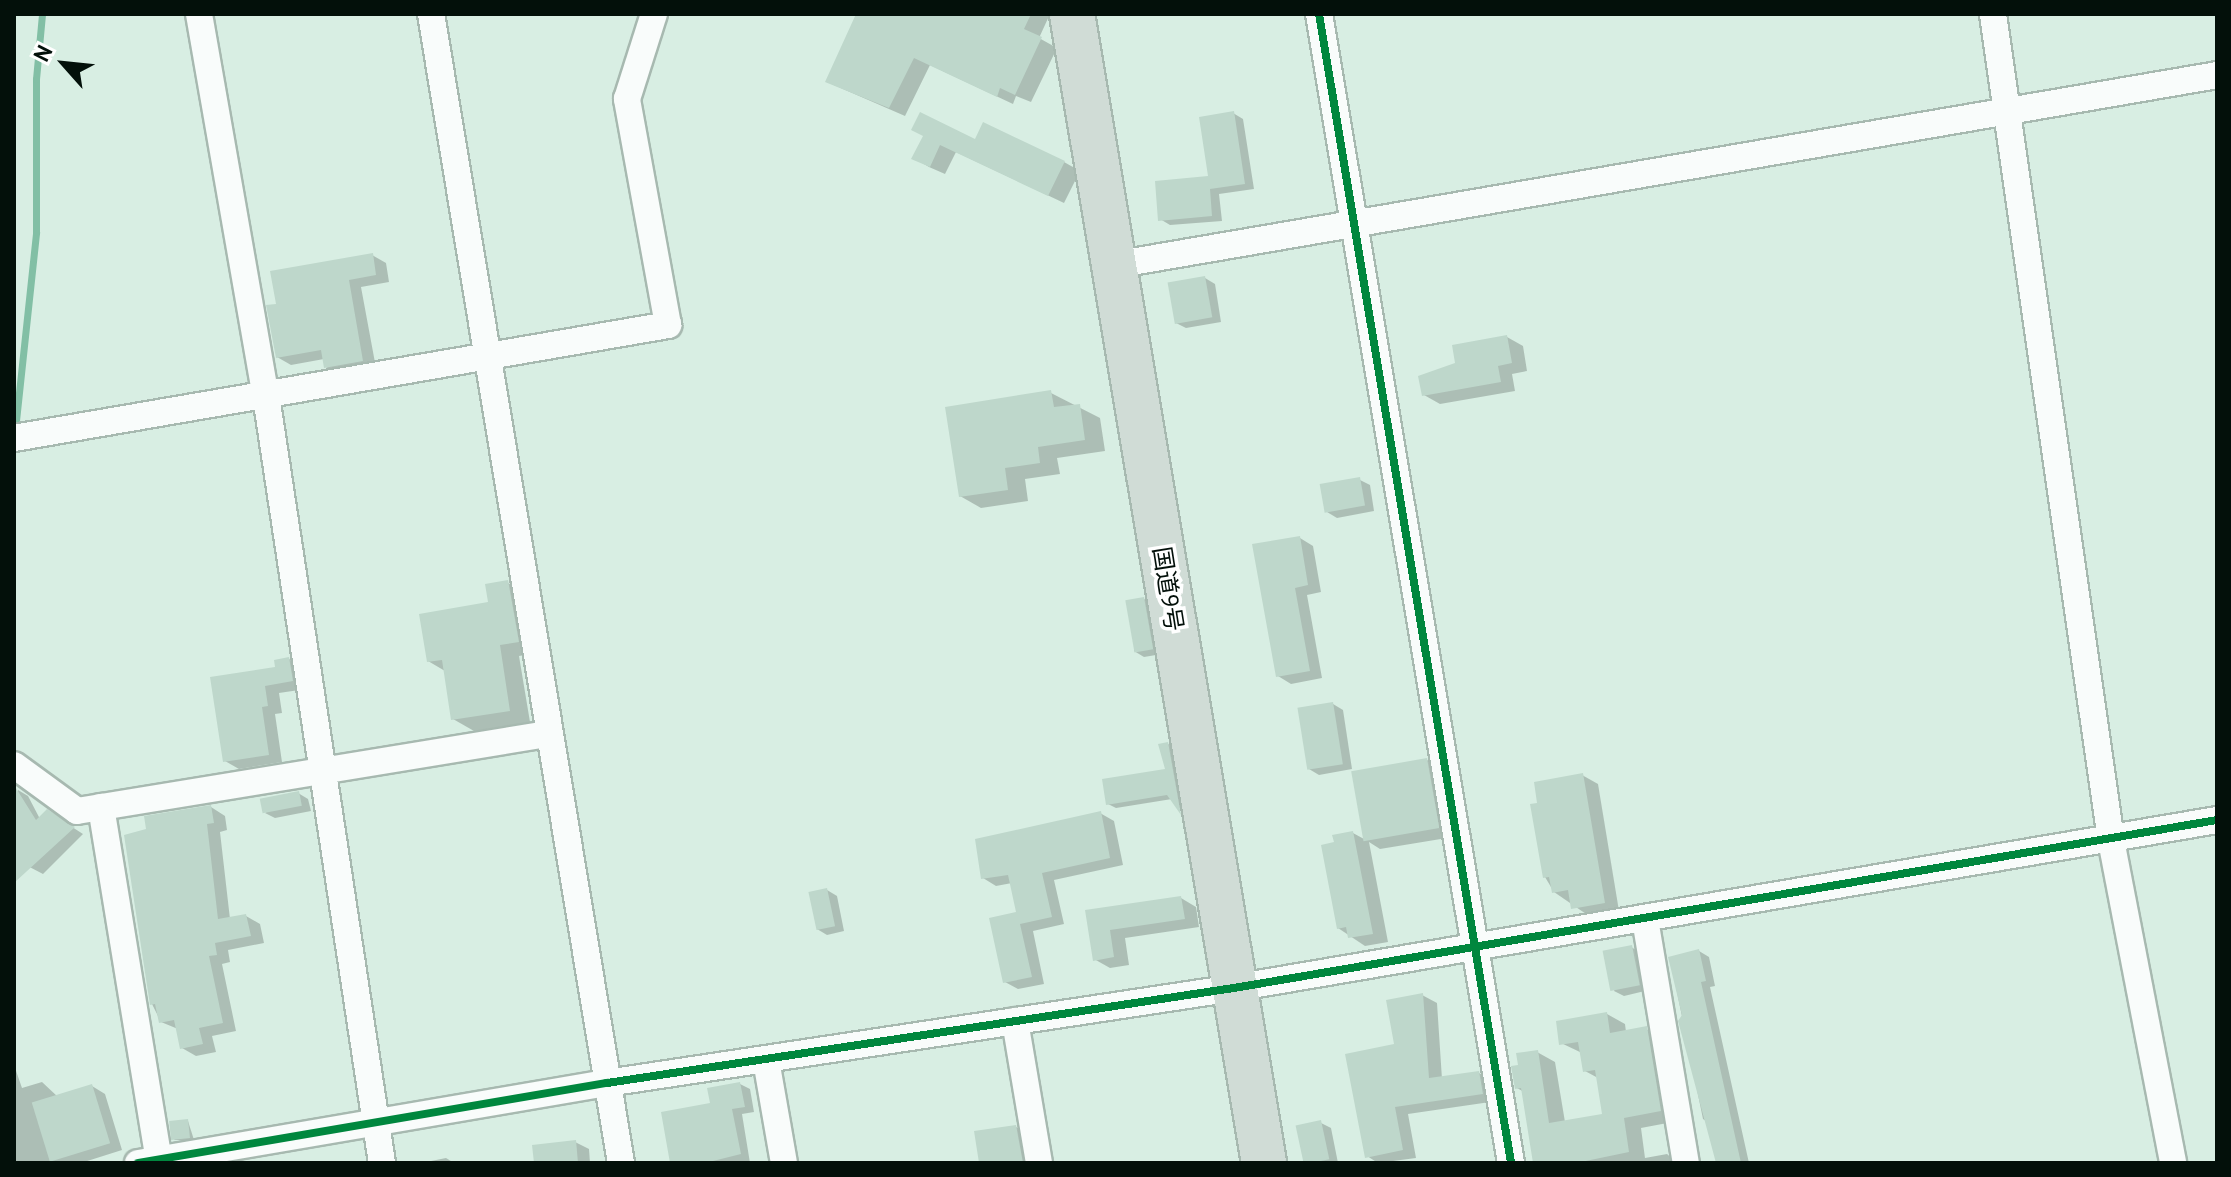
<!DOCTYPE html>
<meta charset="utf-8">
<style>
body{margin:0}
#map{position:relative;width:2231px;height:1177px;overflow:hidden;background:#d8eee3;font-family:"PT Sans","Noto Sans JP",sans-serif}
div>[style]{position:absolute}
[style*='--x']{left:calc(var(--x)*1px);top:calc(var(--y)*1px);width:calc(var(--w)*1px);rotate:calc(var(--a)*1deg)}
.shadow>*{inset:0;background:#0003}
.stream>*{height:7px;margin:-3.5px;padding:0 3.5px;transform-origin:3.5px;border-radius:3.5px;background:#82bfa5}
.building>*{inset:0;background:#bed7cb;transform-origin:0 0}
.roads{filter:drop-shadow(2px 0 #a7b9b0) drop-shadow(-2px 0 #a7b9b0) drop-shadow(0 2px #a7b9b0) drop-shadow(0 -2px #a7b9b0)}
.street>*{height:26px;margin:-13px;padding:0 13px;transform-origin:13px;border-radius:13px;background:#f9fcfb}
.highway>*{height:44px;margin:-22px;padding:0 22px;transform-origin:22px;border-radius:22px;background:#d0dcd6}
.cycleway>*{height:8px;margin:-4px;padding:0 4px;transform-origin:4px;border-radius:4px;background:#00873e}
span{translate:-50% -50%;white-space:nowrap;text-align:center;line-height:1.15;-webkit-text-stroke:7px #fff;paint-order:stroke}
.street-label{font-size:24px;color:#03100a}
.frame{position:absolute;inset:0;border:16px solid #03100a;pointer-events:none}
.north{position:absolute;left:24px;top:24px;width:80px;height:80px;-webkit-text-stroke:6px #fff;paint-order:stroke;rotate:297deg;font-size:22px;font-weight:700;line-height:32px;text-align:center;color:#03100a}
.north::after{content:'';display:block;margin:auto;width:28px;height:36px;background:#03100a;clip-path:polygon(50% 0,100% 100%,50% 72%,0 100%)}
</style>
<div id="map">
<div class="shadow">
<i style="clip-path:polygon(858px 14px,1050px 14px,1039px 38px,1057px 48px,1031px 102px,1016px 96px,1013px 104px,930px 65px,905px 116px,827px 82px)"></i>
<i style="clip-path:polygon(1233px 113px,1243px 119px,1254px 189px,1219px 194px,1222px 221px,1170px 225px,1160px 219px,1210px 178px)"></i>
<i style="clip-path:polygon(925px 136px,976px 142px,1064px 162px,1080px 171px,1064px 203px,956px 152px,945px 174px,929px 167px,914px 158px)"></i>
<i style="clip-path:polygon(372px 255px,386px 263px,389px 282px,361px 287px,376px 368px,339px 375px,326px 367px,324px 359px,291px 365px,277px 357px,278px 305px)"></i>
<i style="clip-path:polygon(1205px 278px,1215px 284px,1221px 322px,1186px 328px,1176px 323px)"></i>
<i style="clip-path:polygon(1507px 337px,1523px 346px,1527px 371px,1512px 374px,1515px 391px,1440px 404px,1424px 395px,1457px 364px)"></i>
<i style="clip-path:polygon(1051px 393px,1100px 418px,1105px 451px,1057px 458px,1060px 474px,1025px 479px,1028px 501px,981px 508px,960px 496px)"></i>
<i style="clip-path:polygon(1360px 480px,1370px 485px,1374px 511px,1337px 518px,1327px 512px)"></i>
<i style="clip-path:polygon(1300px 538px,1313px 546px,1321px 592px,1307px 595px,1322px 678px,1291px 684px,1278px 676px)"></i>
<i style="clip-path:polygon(508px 583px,529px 594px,538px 653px,519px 656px,530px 722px,474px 731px,453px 719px,445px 671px,428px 661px)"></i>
<i style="clip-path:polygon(1144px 599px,1154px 605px,1162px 654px,1144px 657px,1134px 651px)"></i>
<i style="clip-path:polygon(289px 659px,303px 668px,306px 689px,279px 693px,282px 713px,275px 714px,282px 762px,239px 769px,225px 761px,212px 679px,278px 669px)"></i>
<i style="clip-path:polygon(1333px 704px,1343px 710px,1352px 769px,1319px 775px,1309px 769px)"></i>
<i style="clip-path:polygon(1168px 744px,1175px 748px,1186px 816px,1172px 799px,1116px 808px,1108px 804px,1168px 771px)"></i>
<i style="clip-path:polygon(1427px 760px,1442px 769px,1453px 837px,1380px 849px,1369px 842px,1388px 942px,1365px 946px,1338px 928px,1336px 844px,1353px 833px,1364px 839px)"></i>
<i style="clip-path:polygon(1582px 775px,1598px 784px,1619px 911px,1589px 916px,1554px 892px,1545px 877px,1539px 804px)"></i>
<i style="clip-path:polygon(18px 790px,28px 796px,40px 819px,47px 811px,83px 834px,43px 874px,16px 860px)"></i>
<i style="clip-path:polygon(298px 793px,308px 799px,311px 811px,275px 818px,265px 813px)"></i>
<i style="clip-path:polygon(211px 807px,225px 816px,227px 830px,220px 832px,230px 919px,246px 916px,260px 924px,264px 943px,228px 950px,230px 962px,222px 964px,236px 1031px,212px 1036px,216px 1052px,196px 1056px,182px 1048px,178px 1029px,161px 1022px,152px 1004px)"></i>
<i style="clip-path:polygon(1100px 813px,1114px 821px,1123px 865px,1054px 880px,1064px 924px,1033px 931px,1044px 984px,1018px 989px,1005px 982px,1019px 914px,1012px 883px,996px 886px,983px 878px)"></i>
<i style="clip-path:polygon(827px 890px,837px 896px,844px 931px,827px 935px,817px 929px)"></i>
<i style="clip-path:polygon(1181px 898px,1196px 907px,1199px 927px,1125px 938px,1129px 965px,1110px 968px,1094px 959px,1087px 912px)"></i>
<i style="clip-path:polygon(1631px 947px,1641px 953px,1649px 990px,1624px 996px,1614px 991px)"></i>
<i style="clip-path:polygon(1699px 951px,1709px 957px,1715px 986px,1710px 987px,1749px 1163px,1718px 1163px,1709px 1123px,1703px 1119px,1670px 958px)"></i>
<i style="clip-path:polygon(1422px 995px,1437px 1003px,1442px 1079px,1479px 1073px,1493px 1081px,1497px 1101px,1408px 1114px,1416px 1158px,1378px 1163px,1367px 1156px,1396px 1046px)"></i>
<i style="clip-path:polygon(1607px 1014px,1625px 1024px,1626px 1032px,1646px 1029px,1664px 1039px,1678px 1121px,1641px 1128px,1645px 1158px,1667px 1154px,1677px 1163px,1545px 1163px,1524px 1092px,1517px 1088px,1520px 1067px,1537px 1052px,1555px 1062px,1565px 1122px,1604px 1116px,1598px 1078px,1585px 1071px,1582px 1053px,1561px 1043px)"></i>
<i style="clip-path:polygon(14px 1065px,22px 1088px,42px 1082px,58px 1097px,92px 1086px,105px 1094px,122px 1150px,81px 1163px,14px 1163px)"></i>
<i style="clip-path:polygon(740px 1084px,750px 1089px,754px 1112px,742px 1114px,750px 1163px,671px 1163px,712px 1104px)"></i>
<i style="clip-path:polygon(188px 1121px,194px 1140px,174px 1140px)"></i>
<i style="clip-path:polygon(1321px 1123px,1331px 1128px,1338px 1163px,1305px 1163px,1298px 1127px)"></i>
<i style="clip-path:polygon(1016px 1127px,1026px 1133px,1033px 1163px,981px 1163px)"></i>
<i style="clip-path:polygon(575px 1142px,589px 1149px,590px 1163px,536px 1163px)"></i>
<i style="clip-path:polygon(446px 1158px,454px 1163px,426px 1163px,426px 1162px)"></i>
</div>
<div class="stream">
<i style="--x:15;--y:430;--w:199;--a:-83.9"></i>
<i style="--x:36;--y:232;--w:153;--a:-90"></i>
<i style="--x:36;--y:79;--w:65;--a:-84.7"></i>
</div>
<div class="building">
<i style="clip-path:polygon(856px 14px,1031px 14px,1024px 29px,1042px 37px,1015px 95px,1000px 88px,997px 97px,914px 58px,889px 108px,825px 82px)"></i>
<i style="clip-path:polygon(1234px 111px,1245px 184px,1210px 189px,1212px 216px,1158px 221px,1155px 181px,1208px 176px,1199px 117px)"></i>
<i style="clip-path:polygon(920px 112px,975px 139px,983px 122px,1065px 161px,1048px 196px,940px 145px,930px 167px,911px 159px,923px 136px,911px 130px)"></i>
<i style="clip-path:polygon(373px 253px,376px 275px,349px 280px,363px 361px,324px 368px,321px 350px,276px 358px,266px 305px,276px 304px,270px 271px)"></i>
<i style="left:1205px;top:276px;width:42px;height:38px;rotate:80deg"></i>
<i style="clip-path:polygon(1507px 335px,1512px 363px,1498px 366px,1501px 382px,1422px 396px,1418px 376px,1455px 363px,1452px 345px)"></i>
<i style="clip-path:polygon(1051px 390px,1054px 407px,1080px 404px,1085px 440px,1038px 447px,1040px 463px,1005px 468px,1008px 490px,959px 497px,945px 407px)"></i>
<i style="left:1360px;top:477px;width:29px;height:41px;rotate:80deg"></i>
<i style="clip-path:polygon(1300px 536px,1308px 585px,1295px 588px,1310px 671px,1276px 677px,1252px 544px)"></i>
<i style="clip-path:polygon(508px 580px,519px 642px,500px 645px,510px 711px,451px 720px,442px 660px,427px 662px,419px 614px,488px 602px,485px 584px)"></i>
<i style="left:1144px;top:597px;width:53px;height:19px;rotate:80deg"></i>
<i style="clip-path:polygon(289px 657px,293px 681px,265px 686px,268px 706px,262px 707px,269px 755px,223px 762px,210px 677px,275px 667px,274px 660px)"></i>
<i style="left:1333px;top:702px;width:63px;height:36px;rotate:81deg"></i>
<i style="clip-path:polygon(1168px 742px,1181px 815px,1167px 795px,1106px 805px,1102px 779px,1165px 769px,1158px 744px)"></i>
<i style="left:1427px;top:758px;width:71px;height:77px;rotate:80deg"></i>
<i style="clip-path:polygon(1583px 773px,1605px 903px,1571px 909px,1568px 890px,1552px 893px,1549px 877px,1543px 878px,1530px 804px,1537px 803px,1534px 782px)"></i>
<i style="clip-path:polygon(14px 785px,36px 820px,47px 809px,75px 827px,14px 883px)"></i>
<i style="left:299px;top:791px;width:15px;height:40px;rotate:79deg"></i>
<i style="clip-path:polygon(211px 805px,214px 823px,207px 824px,218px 919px,246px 914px,251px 936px,215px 943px,217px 955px,209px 956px,223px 1023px,199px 1028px,203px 1044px,180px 1049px,174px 1020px,159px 1023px,155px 1004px,150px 1005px,124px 835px,146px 829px,144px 816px)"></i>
<i style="clip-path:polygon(1101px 811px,1110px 858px,1042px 873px,1052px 917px,1020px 924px,1032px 977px,1003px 983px,989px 918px,1016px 912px,1008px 875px,981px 879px,975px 839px)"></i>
<i style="clip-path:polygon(1353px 831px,1373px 934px,1348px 938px,1346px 927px,1337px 929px,1321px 845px,1334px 842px,1332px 835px)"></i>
<i style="left:827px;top:888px;width:39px;height:19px;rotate:78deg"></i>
<i style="clip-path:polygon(1181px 896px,1185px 919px,1110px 930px,1114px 957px,1093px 961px,1085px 910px)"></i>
<i style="left:1632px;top:945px;width:41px;height:30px;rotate:79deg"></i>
<i style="clip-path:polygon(1699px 949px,1706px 981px,1701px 982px,1741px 1163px,1716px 1163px,1678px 1021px,1682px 1015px,1668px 957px)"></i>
<i style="clip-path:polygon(1423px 993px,1429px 1078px,1479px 1071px,1483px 1094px,1395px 1107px,1403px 1150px,1365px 1158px,1345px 1054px,1394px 1044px,1386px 1000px)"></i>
<i style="clip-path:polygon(1607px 1012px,1610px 1033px,1647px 1026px,1661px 1111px,1624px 1118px,1629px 1152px,1576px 1163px,1533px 1163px,1521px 1088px,1515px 1089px,1511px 1066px,1518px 1065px,1516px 1053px,1538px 1050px,1549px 1123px,1602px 1114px,1595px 1070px,1583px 1072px,1578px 1042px,1559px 1045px,1556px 1021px)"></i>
<i style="clip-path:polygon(740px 1082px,745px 1107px,732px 1109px,741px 1154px,705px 1163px,670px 1163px,661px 1112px,710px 1103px,707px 1088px)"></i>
<i style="left:92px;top:1084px;width:62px;height:63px;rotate:73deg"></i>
<i style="left:188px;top:1119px;width:19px;height:19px;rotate:84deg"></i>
<i style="left:1321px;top:1120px;width:40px;height:26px;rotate:78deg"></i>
<i style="clip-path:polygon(1016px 1125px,1023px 1163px,979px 1163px,974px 1131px)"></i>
<i style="clip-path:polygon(576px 1140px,578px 1163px,534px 1163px,532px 1145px)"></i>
</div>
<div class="roads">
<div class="street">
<i style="--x:199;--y:14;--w:388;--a:80.1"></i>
<i style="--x:266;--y:396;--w:776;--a:81.4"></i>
<i style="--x:431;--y:14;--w:1165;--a:80.61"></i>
<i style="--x:1319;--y:14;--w:1165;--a:80.51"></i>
<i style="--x:1993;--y:14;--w:834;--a:81.87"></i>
<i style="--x:2111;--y:840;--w:329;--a:79.1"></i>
<i style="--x:1114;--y:265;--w:1119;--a:-9.77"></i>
<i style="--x:14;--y:438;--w:664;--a:-9.8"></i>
<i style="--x:668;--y:325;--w:230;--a:-100.3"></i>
<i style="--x:627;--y:99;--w:89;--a:-72.4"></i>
<i style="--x:14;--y:765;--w:78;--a:36.1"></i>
<i style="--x:77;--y:811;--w:478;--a:-9.3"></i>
<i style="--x:101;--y:807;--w:358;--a:80.7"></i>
<i style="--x:1645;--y:919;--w:247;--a:80.5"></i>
<i style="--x:1015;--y:1021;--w:144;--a:80.4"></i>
<i style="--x:766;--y:1060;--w:105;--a:80.1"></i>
<i style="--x:138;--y:1163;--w:476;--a:-9.7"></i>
<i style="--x:607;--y:1083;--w:634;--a:-8.62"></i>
<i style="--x:1234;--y:988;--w:997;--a:-9.7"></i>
</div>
<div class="highway">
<i style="--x:1072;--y:14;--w:1165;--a:80.51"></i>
</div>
</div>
<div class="cycleway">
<i style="--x:1319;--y:14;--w:1165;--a:80.51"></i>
<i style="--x:138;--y:1163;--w:476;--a:-9.7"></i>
<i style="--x:607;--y:1083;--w:634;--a:-8.62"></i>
<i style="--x:1234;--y:988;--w:997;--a:-9.7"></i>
</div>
<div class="street-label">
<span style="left:1168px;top:589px;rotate:81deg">国道9号</span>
</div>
<div class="frame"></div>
<div class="north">N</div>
</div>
